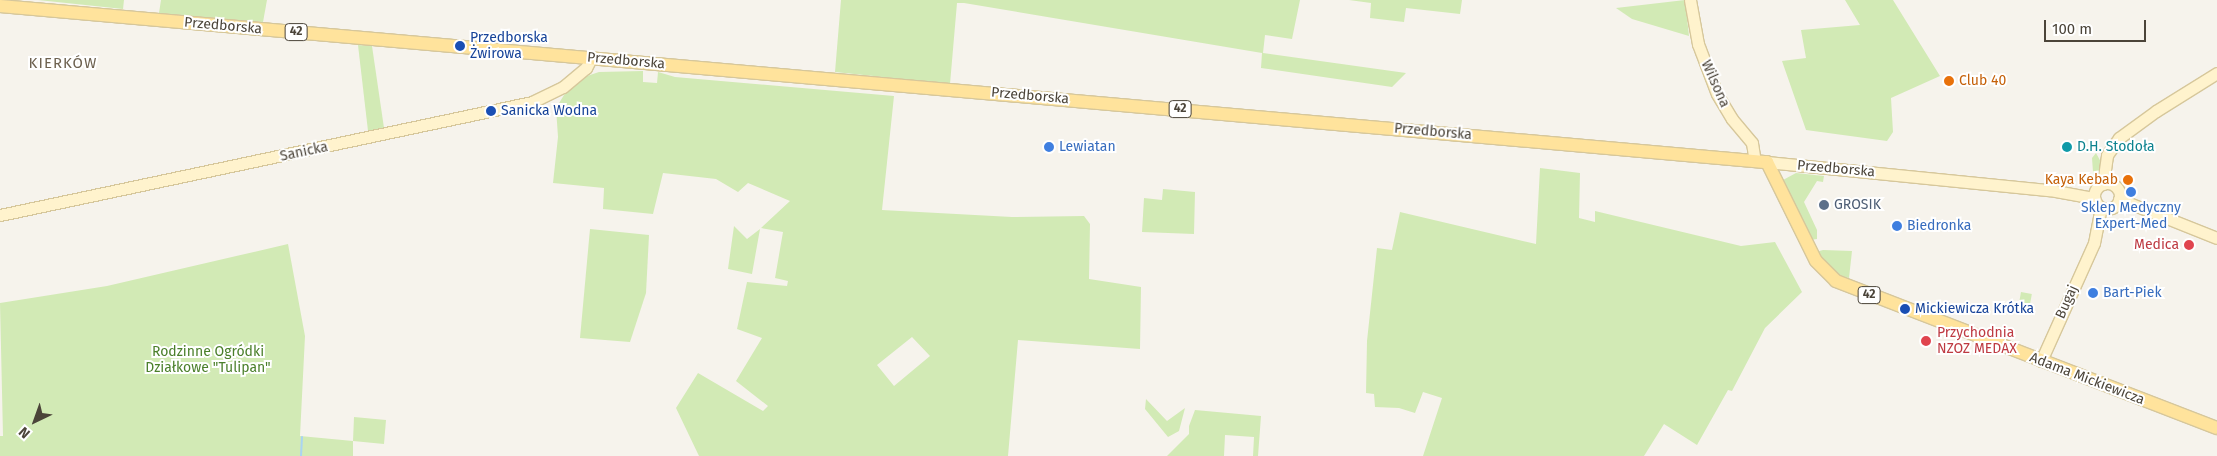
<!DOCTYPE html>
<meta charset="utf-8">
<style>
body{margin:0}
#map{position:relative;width:2217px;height:456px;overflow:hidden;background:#f6f3ec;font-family:"Fira Sans",sans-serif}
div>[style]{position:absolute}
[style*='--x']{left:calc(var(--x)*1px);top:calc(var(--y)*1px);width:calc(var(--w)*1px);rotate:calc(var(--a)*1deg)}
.green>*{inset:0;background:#d2eab5;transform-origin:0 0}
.stream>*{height:2px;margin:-1px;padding:0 1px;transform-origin:1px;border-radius:1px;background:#a9d4f2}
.roads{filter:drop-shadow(1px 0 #d6c79b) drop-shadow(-1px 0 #d6c79b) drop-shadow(0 1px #d6c79b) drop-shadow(0 -1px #d6c79b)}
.secondary>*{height:11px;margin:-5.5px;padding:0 5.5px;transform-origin:5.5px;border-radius:5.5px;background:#fff3cd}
.secondary>.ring{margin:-5.5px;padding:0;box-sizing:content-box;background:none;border:11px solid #fff3cd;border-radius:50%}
.primary>*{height:12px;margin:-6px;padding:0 6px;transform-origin:6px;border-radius:6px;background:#ffe39c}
.dots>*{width:14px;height:14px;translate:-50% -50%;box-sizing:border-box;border:2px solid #fff;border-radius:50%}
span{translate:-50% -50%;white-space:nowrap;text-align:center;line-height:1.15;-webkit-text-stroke:4px #fff;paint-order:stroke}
.shield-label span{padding:1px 4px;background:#fff;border:1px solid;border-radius:4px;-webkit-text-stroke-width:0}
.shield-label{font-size:12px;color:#4b4439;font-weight:700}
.street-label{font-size:14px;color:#4b4439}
.transit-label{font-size:14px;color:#164399}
.left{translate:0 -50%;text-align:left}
.food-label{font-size:14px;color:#c56008}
.right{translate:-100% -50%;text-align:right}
.shop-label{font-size:14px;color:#366cbe}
.culture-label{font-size:14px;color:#0d838f}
.service-label{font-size:14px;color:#4e5e75}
.health-label{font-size:14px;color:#be3a42}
.park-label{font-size:14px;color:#4a7f2a}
.neighbourhood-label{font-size:15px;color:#6e6250;letter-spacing:1px}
.north{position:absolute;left:10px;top:396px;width:50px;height:50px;-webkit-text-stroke:4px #fff;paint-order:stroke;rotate:222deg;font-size:14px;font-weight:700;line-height:20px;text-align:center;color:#4b4439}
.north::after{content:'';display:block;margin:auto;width:18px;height:22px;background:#4b4439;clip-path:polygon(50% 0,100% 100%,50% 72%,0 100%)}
.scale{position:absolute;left:2044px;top:20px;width:102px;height:22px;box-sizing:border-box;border:2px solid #4b4439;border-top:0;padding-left:6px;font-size:15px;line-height:18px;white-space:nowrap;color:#4b4439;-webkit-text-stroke:4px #fff;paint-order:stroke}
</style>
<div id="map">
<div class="green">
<i style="clip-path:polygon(38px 0,124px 0,123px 9px)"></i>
<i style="clip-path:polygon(161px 0,267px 0,263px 22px,159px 13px)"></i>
<i style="clip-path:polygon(841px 0,1300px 0,1292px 39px,1265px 35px,1263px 53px,1406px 73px,1392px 87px,1261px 68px,1262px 53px,964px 3px,957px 3px,950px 84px,835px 72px)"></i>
<i style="clip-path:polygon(1349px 0,1462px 0,1460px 14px,1406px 8px,1404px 22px,1370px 18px,1371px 3px)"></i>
<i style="clip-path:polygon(1685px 0,1689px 36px,1632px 19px,1616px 8px)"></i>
<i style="clip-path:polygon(1845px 0,1893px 0,1940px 76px,1891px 98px,1893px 132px,1887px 141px,1806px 130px,1782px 61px,1806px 58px,1801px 30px,1860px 25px)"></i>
<i style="clip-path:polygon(358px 45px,372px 46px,384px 128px,368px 131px)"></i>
<i style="clip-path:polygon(evenodd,643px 71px,643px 82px,657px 83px,658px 72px,675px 77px,894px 96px,882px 210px,1012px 217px,1084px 216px,1090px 224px,1089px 279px,1141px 287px,1140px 349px,1018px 340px,1008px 456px,699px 456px,676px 408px,698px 373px,763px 411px,768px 406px,736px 381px,762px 338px,737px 329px,747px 282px,787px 286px,788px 281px,775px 278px,783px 232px,761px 228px,790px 201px,748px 183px,738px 192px,716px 179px,663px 173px,653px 214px,603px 209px,604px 188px,553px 183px,558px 137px,556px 108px,564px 95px,587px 76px,599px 72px,643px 71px,912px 337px,930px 356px,894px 386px,877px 365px,912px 337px)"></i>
<i style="clip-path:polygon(2096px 153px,2102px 164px,2098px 184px,2089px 189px,2094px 186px,2092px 158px)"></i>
<i style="clip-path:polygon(1540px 168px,1580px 173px,1579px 218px,1595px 222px,1595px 211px,1741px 246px,1775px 242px,1802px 292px,1765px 328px,1732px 391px,1728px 390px,1697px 445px,1664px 424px,1644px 456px,1423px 456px,1442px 398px,1423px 392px,1415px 413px,1399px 408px,1375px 407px,1374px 394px,1366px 393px,1367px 341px,1377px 248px,1392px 250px,1400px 212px,1536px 244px)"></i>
<i style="clip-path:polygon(1796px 173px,1824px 176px,1823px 182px,1817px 181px,1804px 202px,1817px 230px,1817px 239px,1810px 240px,1783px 180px)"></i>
<i style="clip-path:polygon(1163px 189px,1195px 192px,1194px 234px,1142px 232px,1144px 198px,1162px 200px)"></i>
<i style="clip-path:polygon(734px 226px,747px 239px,760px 229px,752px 274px,728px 269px)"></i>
<i style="clip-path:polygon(590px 229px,649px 235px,646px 293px,630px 342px,580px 338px)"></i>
<i style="clip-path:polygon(288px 244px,305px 336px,300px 436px,353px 441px,354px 417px,386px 420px,384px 444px,353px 441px,353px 456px,0 456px,0 436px,3px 436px,0 303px,107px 286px)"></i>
<i style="clip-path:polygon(1823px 250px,1852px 251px,1849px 278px,1836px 275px,1816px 252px)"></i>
<i style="left:2021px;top:292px;width:11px;height:20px;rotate:10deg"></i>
<i style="clip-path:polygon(1146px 399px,1167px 421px,1185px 408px,1179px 431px,1168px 437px,1145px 409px)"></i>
<i style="clip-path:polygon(1195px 410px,1261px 416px,1258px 456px,1253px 456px,1254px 437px,1225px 435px,1224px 456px,1167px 456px,1189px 434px,1189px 426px)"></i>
</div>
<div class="stream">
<i style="--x:301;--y:456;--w:19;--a:-87"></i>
</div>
<div class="roads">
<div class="secondary">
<i style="--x:1690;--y:0;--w:45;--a:79.7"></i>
<i style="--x:1698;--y:44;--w:53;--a:69.2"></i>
<i style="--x:1717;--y:94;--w:29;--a:59"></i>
<i style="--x:1732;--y:119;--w:31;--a:50"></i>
<i style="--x:1752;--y:143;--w:18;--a:81"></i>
<i style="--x:1767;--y:162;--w:284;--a:5.7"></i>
<i style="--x:2050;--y:190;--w:45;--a:10.3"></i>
<i class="ring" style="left:2094px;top:183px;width:15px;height:15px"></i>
<i style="--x:2103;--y:184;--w:29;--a:-82"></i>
<i style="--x:2107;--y:155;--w:21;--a:-55"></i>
<i style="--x:2119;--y:138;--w:46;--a:-36.1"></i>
<i style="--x:2156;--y:111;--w:72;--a:-31.9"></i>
<i style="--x:2119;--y:199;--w:105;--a:21.7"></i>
<i style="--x:0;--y:215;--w:544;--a:-11.99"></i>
<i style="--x:532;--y:102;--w:34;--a:-26"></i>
<i style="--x:563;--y:87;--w:30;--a:-40"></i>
<i style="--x:586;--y:68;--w:11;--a:-63"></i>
<i style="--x:2041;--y:361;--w:129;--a:-65.8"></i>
<i style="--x:2094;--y:243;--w:36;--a:-79"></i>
</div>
<div class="primary">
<i style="--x:0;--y:6;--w:1774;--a:5.05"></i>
<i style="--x:1767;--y:162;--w:110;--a:63.7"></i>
<i style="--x:1816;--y:261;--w:28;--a:45"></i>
<i style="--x:1836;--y:281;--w:408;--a:21.1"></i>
</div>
</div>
<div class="dots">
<i style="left:460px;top:46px;background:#1a4fb4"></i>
<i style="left:1949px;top:81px;background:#e8710a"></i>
<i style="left:491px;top:111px;background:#1a4fb4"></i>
<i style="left:1049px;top:147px;background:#3f7fe0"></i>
<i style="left:2067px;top:147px;background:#0f9aa8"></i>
<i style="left:2128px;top:180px;background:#e8710a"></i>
<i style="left:2131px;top:192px;background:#3f7fe0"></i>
<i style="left:1824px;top:205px;background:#5c6f8a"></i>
<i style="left:1897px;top:226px;background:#3f7fe0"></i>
<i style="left:2189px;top:245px;background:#e0444e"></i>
<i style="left:2093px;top:293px;background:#3f7fe0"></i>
<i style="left:1905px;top:309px;background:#1a4fb4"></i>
<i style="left:1926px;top:341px;background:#e0444e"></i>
</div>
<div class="shield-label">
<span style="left:296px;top:32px">42</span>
<span style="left:1180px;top:109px">42</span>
<span style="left:1869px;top:295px">42</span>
</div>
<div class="street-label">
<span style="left:223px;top:26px;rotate:5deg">Przedborska</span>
<span style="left:626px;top:61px;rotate:5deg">Przedborska</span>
<span style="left:1715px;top:84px;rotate:66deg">Wilsona</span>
<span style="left:1030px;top:96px;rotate:5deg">Przedborska</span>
<span style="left:1433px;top:132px;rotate:5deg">Przedborska</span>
<span style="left:304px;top:152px;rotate:-12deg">Sanicka</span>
<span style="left:1836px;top:169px;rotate:5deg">Przedborska</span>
<span style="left:2067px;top:302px;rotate:-66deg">Bugaj</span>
<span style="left:2087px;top:379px;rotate:21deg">Adama Mickiewicza</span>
</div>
<div class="transit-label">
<span class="left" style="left:470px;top:46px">Przedborska<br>Żwirowa</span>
<span class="left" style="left:501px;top:111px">Sanicka Wodna</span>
<span class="left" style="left:1915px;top:309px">Mickiewicza Krótka</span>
</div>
<div class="food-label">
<span class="left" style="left:1959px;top:81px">Club 40</span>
<span class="right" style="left:2118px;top:180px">Kaya Kebab</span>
</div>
<div class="shop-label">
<span class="left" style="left:1059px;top:147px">Lewiatan</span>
<span style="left:2131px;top:216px">Sklep Medyczny<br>Expert-Med</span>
<span class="left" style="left:1907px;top:226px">Biedronka</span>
<span class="left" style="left:2103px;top:293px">Bart-Piek</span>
</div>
<div class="culture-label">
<span class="left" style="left:2077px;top:147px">D.H. Stodoła</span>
</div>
<div class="service-label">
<span class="left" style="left:1834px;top:205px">GROSIK</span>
</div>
<div class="health-label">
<span class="right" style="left:2179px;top:245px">Medica</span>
<span class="left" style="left:1937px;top:341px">Przychodnia<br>NZOZ MEDAX</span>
</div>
<div class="park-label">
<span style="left:208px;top:360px">Rodzinne Ogródki<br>Działkowe "Tulipan"</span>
</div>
<div class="neighbourhood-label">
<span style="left:63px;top:64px">KIERKÓW</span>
</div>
<div class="north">N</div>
<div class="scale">100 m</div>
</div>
